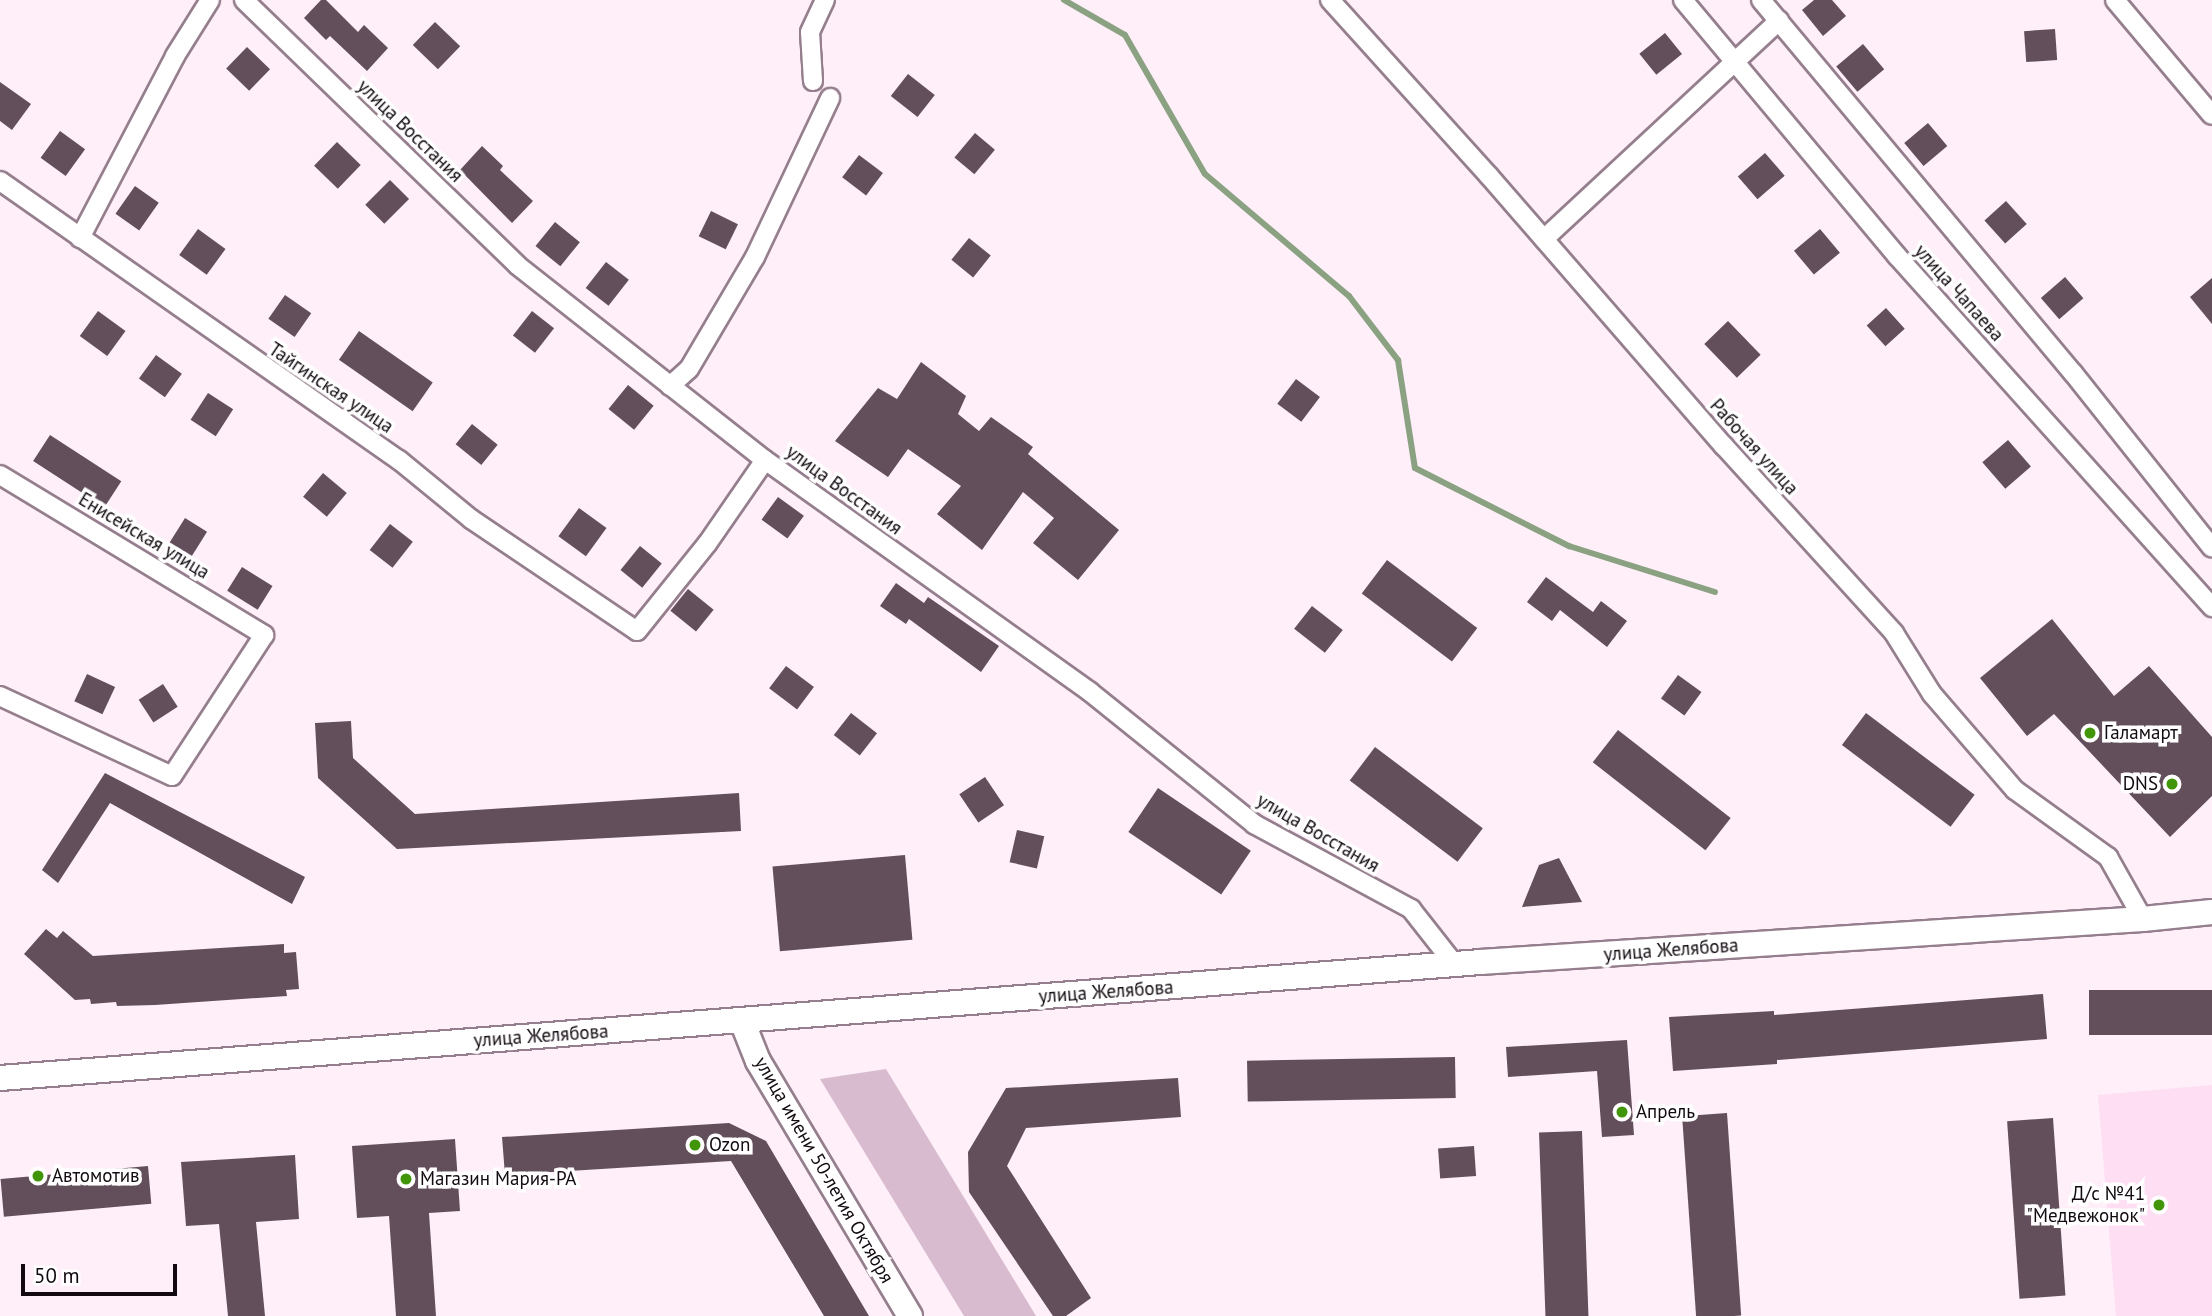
<!DOCTYPE html>
<meta charset="utf-8">
<style>
body{margin:0}
#map{position:relative;width:2212px;height:1316px;overflow:hidden;background:#feeff9;font-family:"PT Sans",sans-serif}
div>[style]{position:absolute}
[style*='--x']{left:calc(var(--x)*1px);top:calc(var(--y)*1px);width:calc(var(--w)*1px);rotate:calc(var(--a)*1deg)}
.built>*{inset:0;background:#fedef3}
.green>*{inset:0;background:#d8bbce}
.stream>*{height:6px;margin:-3px;padding:0 3px;transform-origin:3px;border-radius:3px;background:#8aa281}
.building>*{inset:0;background:#634f5c;transform-origin:0 0}
.roads{filter:drop-shadow(2px 0 #957e8d) drop-shadow(-2px 0 #957e8d) drop-shadow(0 2px #957e8d) drop-shadow(0 -2px #957e8d)}
.street>*{height:18px;margin:-9px;padding:0 9px;transform-origin:9px;border-radius:9px;background:#fff}
.secondary>*{height:24px;margin:-12px;padding:0 12px;transform-origin:12px;border-radius:12px;background:#fff}
.dots>*{width:19px;height:19px;translate:-50% -50%;box-sizing:border-box;border:4px solid #fff;border-radius:50%}
span{translate:-50% -50%;white-space:nowrap;text-align:center;line-height:1.15;-webkit-text-stroke:7px #fff;paint-order:stroke}
.street-label{font-size:19px;color:#120a10}
.poi-label{font-size:19px;color:#120a10}
.left{translate:0 -50%;text-align:left}
.right{translate:-100% -50%;text-align:right}
.scale{position:absolute;left:21px;top:1264px;width:156px;height:32px;box-sizing:border-box;border:4px solid #120a10;border-top:0;padding-left:9px;font-size:21px;line-height:24px;white-space:nowrap;color:#120a10;-webkit-text-stroke:5px #fff;paint-order:stroke}
</style>
<div id="map">
<div class="built">
<i style="clip-path:polygon(2212px 1085px,2212px 1316px,2116px 1316px,2098px 1095px)"></i>
</div>
<div class="green">
<i style="clip-path:polygon(886px 1069px,1036px 1316px,964px 1316px,820px 1079px)"></i>
</div>
<div class="stream">
<i style="--x:1064;--y:0;--w:70;--a:29.8"></i>
<i style="--x:1125;--y:35;--w:160;--a:60.1"></i>
<i style="--x:1205;--y:174;--w:189;--a:40.3"></i>
<i style="--x:1349;--y:296;--w:81;--a:52.6"></i>
<i style="--x:1398;--y:360;--w:109;--a:81.1"></i>
<i style="--x:1415;--y:468;--w:173;--a:26.9"></i>
<i style="--x:1569;--y:546;--w:153;--a:17.5"></i>
</div>
<div class="building">
<i style="clip-path:polygon(321px 0,326px 0,358px 32px,364px 25px,388px 48px,367px 71px,330px 36px,326px 40px,304px 18px)"></i>
<i style="clip-path:polygon(1814px 0,1832px 0,1846px 16px,1823px 36px,1802px 10px)"></i>
<i style="left:435px;top:22px;width:35px;height:32px;rotate:44deg"></i>
<i style="left:2055px;top:29px;width:31px;height:31px;rotate:86deg"></i>
<i style="left:1665px;top:33px;width:27px;height:33px;rotate:51deg"></i>
<i style="left:1863px;top:44px;width:33px;height:35px;rotate:50deg"></i>
<i style="left:247px;top:47px;width:32px;height:30px;rotate:44deg"></i>
<i style="left:908px;top:74px;width:34px;height:28px;rotate:38deg"></i>
<i style="clip-path:polygon(0 82px,31px 104px,12px 130px,0 121px)"></i>
<i style="left:1928px;top:123px;width:30px;height:31px;rotate:50deg"></i>
<i style="left:60px;top:131px;width:31px;height:33px;rotate:36deg"></i>
<i style="left:975px;top:133px;width:26px;height:32px;rotate:40deg"></i>
<i style="left:337px;top:142px;width:33px;height:33px;rotate:44deg"></i>
<i style="clip-path:polygon(482px 146px,503px 166px,500px 170px,533px 201px,512px 223px,460px 170px)"></i>
<i style="left:1765px;top:153px;width:30px;height:36px;rotate:49deg"></i>
<i style="left:859px;top:155px;width:30px;height:28px;rotate:37deg"></i>
<i style="left:390px;top:180px;width:27px;height:35px;rotate:45deg"></i>
<i style="left:135px;top:186px;width:29px;height:34px;rotate:35deg"></i>
<i style="left:2006px;top:201px;width:31px;height:29px;rotate:48deg"></i>
<i style="left:711px;top:211px;width:30px;height:28px;rotate:26deg"></i>
<i style="left:555px;top:222px;width:32px;height:31px;rotate:39deg"></i>
<i style="left:198px;top:229px;width:34px;height:32px;rotate:36deg"></i>
<i style="left:1820px;top:229px;width:31px;height:34px;rotate:50deg"></i>
<i style="left:969px;top:238px;width:28px;height:28px;rotate:39deg"></i>
<i style="left:606px;top:262px;width:29px;height:33px;rotate:38deg"></i>
<i style="left:2065px;top:277px;width:28px;height:32px;rotate:49deg"></i>
<i style="clip-path:polygon(2212px 278px,2212px 324px,2190px 297px)"></i>
<i style="left:285px;top:295px;width:32px;height:29px;rotate:35deg"></i>
<i style="left:1886px;top:308px;width:28px;height:26px;rotate:48deg"></i>
<i style="left:98px;top:311px;width:34px;height:31px;rotate:36deg"></i>
<i style="left:532px;top:311px;width:28px;height:31px;rotate:38deg"></i>
<i style="left:1728px;top:321px;width:47px;height:33px;rotate:46deg"></i>
<i style="left:359px;top:331px;width:90px;height:35px;rotate:35deg"></i>
<i style="left:156px;top:355px;width:32px;height:29px;rotate:36deg"></i>
<i style="clip-path:polygon(921px 362px,966px 396px,958px 414px,979px 431px,991px 417px,1033px 447px,1028px 454px,1119px 530px,1078px 580px,1033px 543px,1054px 518px,1023px 492px,982px 550px,937px 514px,961px 486px,908px 449px,888px 477px,835px 441px,878px 388px,897px 399px)"></i>
<i style="left:1296px;top:379px;width:30px;height:31px;rotate:37deg"></i>
<i style="left:628px;top:385px;width:33px;height:31px;rotate:39deg"></i>
<i style="left:208px;top:393px;width:30px;height:32px;rotate:33deg"></i>
<i style="left:472px;top:424px;width:33px;height:26px;rotate:39deg"></i>
<i style="left:50px;top:435px;width:85px;height:31px;rotate:33deg"></i>
<i style="left:2008px;top:440px;width:35px;height:34px;rotate:49deg"></i>
<i style="left:323px;top:473px;width:31px;height:31px;rotate:40deg"></i>
<i style="left:778px;top:497px;width:32px;height:28px;rotate:36deg"></i>
<i style="left:579px;top:508px;width:34px;height:35px;rotate:36deg"></i>
<i style="left:185px;top:518px;width:26px;height:29px;rotate:32deg"></i>
<i style="left:390px;top:524px;width:29px;height:33px;rotate:38deg"></i>
<i style="left:640px;top:546px;width:28px;height:31px;rotate:39deg"></i>
<i style="left:1387px;top:560px;width:113px;height:42px;rotate:37deg"></i>
<i style="left:242px;top:567px;width:36px;height:28px;rotate:32deg"></i>
<i style="clip-path:polygon(1546px 577px,1593px 612px,1601px 601px,1627px 621px,1607px 647px,1560px 610px,1552px 621px,1527px 602px)"></i>
<i style="clip-path:polygon(896px 583px,924px 603px,928px 597px,999px 646px,981px 672px,909px 619px,906px 624px,880px 606px)"></i>
<i style="left:688px;top:589px;width:33px;height:28px;rotate:39deg"></i>
<i style="left:1312px;top:606px;width:39px;height:29px;rotate:38deg"></i>
<i style="clip-path:polygon(2052px 619px,2114px 696px,2149px 666px,2212px 737px,2212px 796px,2170px 837px,2054px 714px,2027px 736px,1980px 678px)"></i>
<i style="left:786px;top:666px;width:35px;height:28px;rotate:37deg"></i>
<i style="left:87px;top:674px;width:31px;height:30px;rotate:25deg"></i>
<i style="left:1678px;top:675px;width:29px;height:29px;rotate:36deg"></i>
<i style="left:163px;top:684px;width:27px;height:29px;rotate:57deg"></i>
<i style="left:851px;top:713px;width:33px;height:28px;rotate:38deg"></i>
<i style="left:1866px;top:713px;width:136px;height:40px;rotate:37deg"></i>
<i style="clip-path:polygon(351px 721px,353px 758px,415px 814px,739px 793px,741px 831px,397px 849px,318px 778px,315px 723px)"></i>
<i style="left:1618px;top:730px;width:143px;height:41px;rotate:38deg"></i>
<i style="left:1375px;top:747px;width:135px;height:42px;rotate:37deg"></i>
<i style="clip-path:polygon(105px 773px,305px 877px,292px 904px,110px 803px,58px 883px,42px 870px)"></i>
<i style="left:985px;top:777px;width:34px;height:31px;rotate:56deg"></i>
<i style="left:1158px;top:788px;width:112px;height:53px;rotate:34deg"></i>
<i style="left:1017px;top:830px;width:28px;height:33px;rotate:13deg"></i>
<i style="left:905px;top:855px;width:85px;height:133px;rotate:85deg"></i>
<i style="clip-path:polygon(1559px 858px,1582px 902px,1522px 907px,1539px 865px)"></i>
<i style="clip-path:polygon(46px 929px,57px 938px,63px 931px,93px 956px,284px 944px,284px 953px,296px 952px,299px 989px,286px 990px,287px 996px,155px 1005px,117px 1006px,116px 1002px,91px 1004px,90px 999px,75px 1000px,24px 954px)"></i>
<i style="left:2212px;top:990px;width:45px;height:123px;rotate:90deg"></i>
<i style="clip-path:polygon(2043px 994px,2047px 1039px,1777px 1060px,1777px 1064px,1673px 1071px,1669px 1017px,1774px 1011px,1774px 1015px)"></i>
<i style="clip-path:polygon(1627px 1040px,1634px 1135px,1602px 1137px,1597px 1071px,1508px 1077px,1506px 1047px)"></i>
<i style="left:1455px;top:1057px;width:41px;height:208px;rotate:89deg"></i>
<i style="clip-path:polygon(1178px 1078px,1181px 1117px,1026px 1128px,1007px 1166px,1091px 1298px,1066px 1316px,1053px 1316px,969px 1192px,968px 1152px,1006px 1088px)"></i>
<i style="left:1727px;top:1113px;width:203px;height:45px;rotate:86deg"></i>
<i style="left:2053px;top:1118px;width:178px;height:46px;rotate:86deg"></i>
<i style="clip-path:polygon(729px 1123px,766px 1141px,869px 1316px,824px 1316px,731px 1161px,505px 1175px,502px 1137px)"></i>
<i style="left:1582px;top:1131px;width:185px;height:43px;rotate:88deg"></i>
<i style="clip-path:polygon(455px 1139px,460px 1211px,429px 1213px,436px 1316px,396px 1316px,389px 1216px,357px 1218px,352px 1146px)"></i>
<i style="left:1474px;top:1146px;width:30px;height:36px;rotate:86deg"></i>
<i style="clip-path:polygon(295px 1155px,299px 1219px,256px 1222px,265px 1316px,228px 1316px,219px 1224px,186px 1226px,181px 1162px)"></i>
<i style="left:148px;top:1166px;width:38px;height:148px;rotate:85deg"></i>
</div>
<div class="roads">
<div class="street">
<i style="--x:244;--y:0;--w:380;--a:44.1"></i>
<i style="--x:517;--y:265;--w:315;--a:38.2"></i>
<i style="--x:765;--y:460;--w:399;--a:35.5"></i>
<i style="--x:1090;--y:692;--w:211;--a:38.8"></i>
<i style="--x:1254;--y:824;--w:179;--a:28.4"></i>
<i style="--x:1411;--y:909;--w:71;--a:51.8"></i>
<i style="--x:1330;--y:0;--w:237;--a:47.9"></i>
<i style="--x:1489;--y:176;--w:358;--a:49"></i>
<i style="--x:1724;--y:446;--w:253;--a:47.7"></i>
<i style="--x:1894;--y:633;--w:72;--a:58.1"></i>
<i style="--x:1932;--y:694;--w:127;--a:49.2"></i>
<i style="--x:2015;--y:790;--w:115;--a:35.8"></i>
<i style="--x:2108;--y:857;--w:71;--a:60.6"></i>
<i style="--x:1683;--y:0;--w:334;--a:50.1"></i>
<i style="--x:1897;--y:256;--w:472;--a:48.1"></i>
<i style="--x:1761;--y:0;--w:486;--a:50.1"></i>
<i style="--x:2073;--y:373;--w:223;--a:51.5"></i>
<i style="--x:2115;--y:0;--w:150;--a:49.9"></i>
<i style="--x:813;--y:81;--w:49;--a:-93.5"></i>
<i style="--x:810;--y:32;--w:35;--a:-65"></i>
<i style="--x:0;--y:181;--w:487;--a:35"></i>
<i style="--x:399;--y:460;--w:93;--a:39.3"></i>
<i style="--x:471;--y:519;--w:200;--a:34"></i>
<i style="--x:637;--y:631;--w:112;--a:-51.2"></i>
<i style="--x:707;--y:544;--w:102;--a:-55.4"></i>
<i style="--x:80;--y:238;--w:205;--a:-62.4"></i>
<i style="--x:175;--y:56;--w:66;--a:-58"></i>
<i style="--x:1544;--y:239;--w:321;--a:-42.9"></i>
<i style="--x:670;--y:386;--w:25;--a:-42"></i>
<i style="--x:689;--y:369;--w:130;--a:-59.5"></i>
<i style="--x:755;--y:257;--w:176;--a:-64.7"></i>
<i style="--x:0;--y:475;--w:309;--a:31.2"></i>
<i style="--x:264;--y:635;--w:168;--a:123.1"></i>
<i style="--x:172;--y:776;--w:190;--a:-155.1"></i>
</div>
<div class="secondary">
<i style="--x:742;--y:1021;--w:43;--a:68.2"></i>
<i style="--x:758;--y:1061;--w:297;--a:59.2"></i>
<i style="--x:0;--y:1078;--w:1485;--a:-4.48"></i>
<i style="--x:1480;--y:962;--w:664;--a:-3.71"></i>
<i style="--x:2143;--y:919;--w:69;--a:-5.8"></i>
</div>
</div>
<div class="dots">
<i style="left:2090px;top:733px;background:#409608"></i>
<i style="left:2172px;top:784px;background:#409608"></i>
<i style="left:1622px;top:1112px;background:#409608"></i>
<i style="left:695px;top:1145px;background:#409608"></i>
<i style="left:38px;top:1176px;background:#409608"></i>
<i style="left:406px;top:1179px;background:#409608"></i>
<i style="left:2159px;top:1205px;background:#409608"></i>
</div>
<div class="street-label">
<span style="left:410px;top:131px;rotate:44deg">улица Восстания</span>
<span style="left:1959px;top:293px;rotate:48deg">улица Чапаева</span>
<span style="left:331px;top:388px;rotate:34deg">Тайгинская улица</span>
<span style="left:1754px;top:447px;rotate:48deg">Рабочая улица</span>
<span style="left:844px;top:490px;rotate:36deg">улица Восстания</span>
<span style="left:144px;top:536px;rotate:31deg">Енисейская улица</span>
<span style="left:1318px;top:833px;rotate:30deg">улица Восстания</span>
<span style="left:1671px;top:950px;rotate:-4deg">улица Желябова</span>
<span style="left:1106px;top:992px;rotate:-4deg">улица Желябова</span>
<span style="left:541px;top:1036px;rotate:-4deg">улица Желябова</span>
<span style="left:824px;top:1170px;rotate:60deg">улица имени 50-летия Октября</span>
</div>
<div class="poi-label">
<span class="left" style="left:2104px;top:733px">Галамарт</span>
<span class="right" style="left:2158px;top:784px">DNS</span>
<span class="left" style="left:1636px;top:1112px">Апрель</span>
<span class="left" style="left:709px;top:1145px">Ozon</span>
<span class="left" style="left:52px;top:1176px">Автомотив</span>
<span class="left" style="left:420px;top:1179px">Магазин Мария-РА</span>
<span class="right" style="left:2145px;top:1205px">Д/с №41<br>"Медвежонок"</span>
</div>
<div class="scale">50 m</div>
</div>
